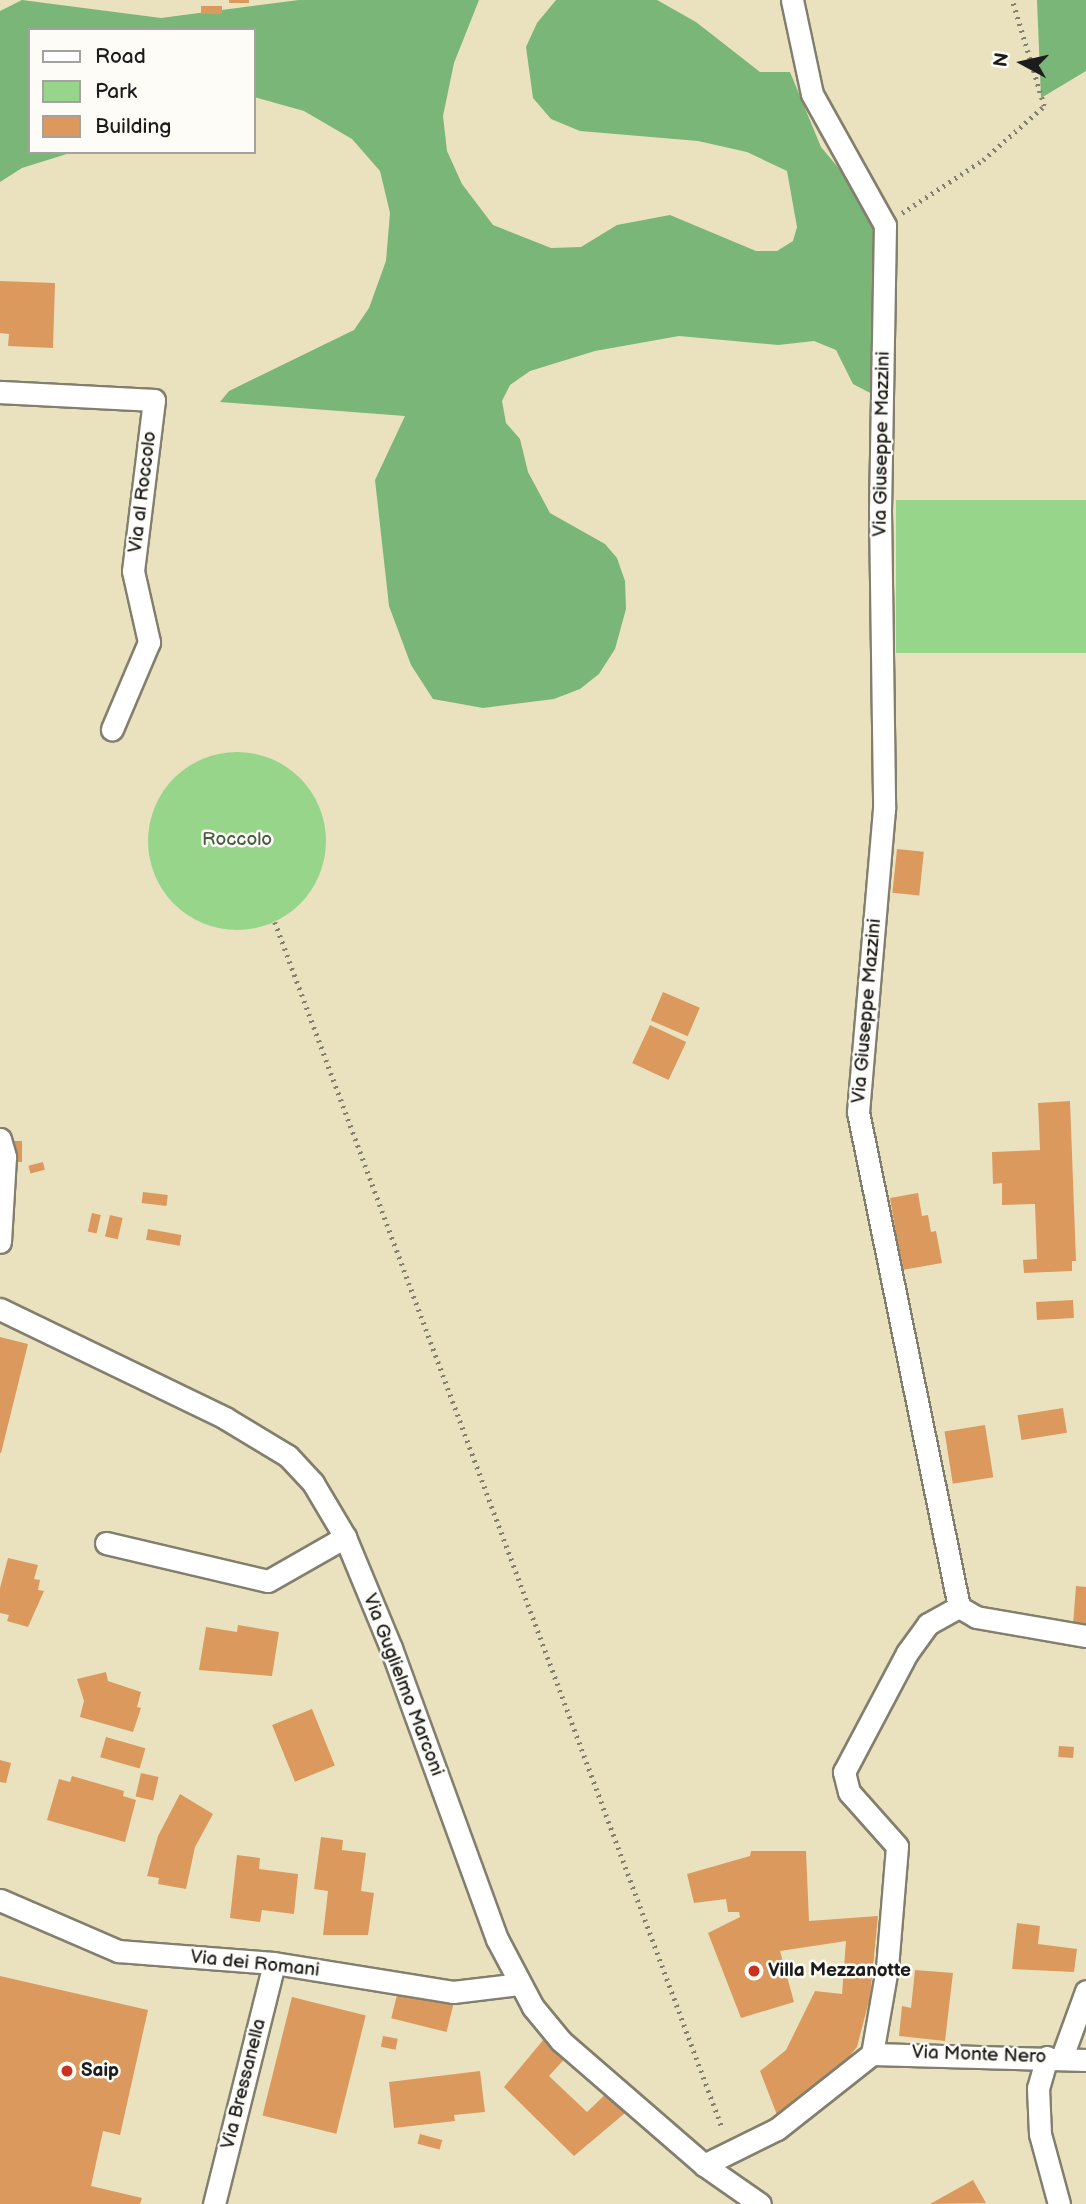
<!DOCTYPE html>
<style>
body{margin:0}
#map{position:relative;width:1086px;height:2204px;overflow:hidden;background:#eae2bf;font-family:"Balsamiq Sans",sans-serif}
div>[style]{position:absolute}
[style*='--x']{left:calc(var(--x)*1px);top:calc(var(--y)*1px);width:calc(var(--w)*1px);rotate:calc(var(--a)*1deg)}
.green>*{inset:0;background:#97d58b;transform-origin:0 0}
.round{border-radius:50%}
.forest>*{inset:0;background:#79b677}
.building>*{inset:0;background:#db995e;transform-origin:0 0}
.path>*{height:4.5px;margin-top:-2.25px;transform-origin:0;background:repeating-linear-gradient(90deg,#837f6e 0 2px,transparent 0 7px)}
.roads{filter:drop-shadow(2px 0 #837f6e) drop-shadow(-2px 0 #837f6e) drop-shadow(0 2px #837f6e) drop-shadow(0 -2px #837f6e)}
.minor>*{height:21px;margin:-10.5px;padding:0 10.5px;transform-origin:10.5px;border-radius:10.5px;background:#fff}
.dots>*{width:19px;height:19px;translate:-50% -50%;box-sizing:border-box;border:4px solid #fdfcf7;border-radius:50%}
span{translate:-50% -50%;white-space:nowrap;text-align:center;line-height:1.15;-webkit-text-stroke:5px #fdfcf7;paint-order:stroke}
.street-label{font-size:19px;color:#1c1c1c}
.park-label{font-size:19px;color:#475d43}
.poi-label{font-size:19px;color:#1c1c1c;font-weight:700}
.left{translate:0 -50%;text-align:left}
.legend{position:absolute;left:28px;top:28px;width:228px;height:126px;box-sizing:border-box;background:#fdfcf7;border:2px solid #a3a29f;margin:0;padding:9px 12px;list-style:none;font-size:21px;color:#1c1c1c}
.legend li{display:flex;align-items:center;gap:14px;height:35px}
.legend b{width:35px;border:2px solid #a3a29f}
.north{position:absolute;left:988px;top:28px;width:70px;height:70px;-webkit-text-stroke:5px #fdfcf7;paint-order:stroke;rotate:278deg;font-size:19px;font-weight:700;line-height:28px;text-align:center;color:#1c1c1c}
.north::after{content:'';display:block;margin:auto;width:24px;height:32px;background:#1c1c1c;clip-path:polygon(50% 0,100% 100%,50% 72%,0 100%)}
</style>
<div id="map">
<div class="green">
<i style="left:896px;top:500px;width:190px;height:153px"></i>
<i class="round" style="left:148px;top:752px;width:178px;height:178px"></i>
</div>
<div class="forest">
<i style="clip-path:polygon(22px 0,161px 18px,299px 0,479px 0,454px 63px,443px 116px,447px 151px,462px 184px,493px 225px,551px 248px,581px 247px,617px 225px,670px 215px,756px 251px,777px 251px,793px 241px,797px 227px,787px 171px,747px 152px,698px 141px,580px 131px,551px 119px,533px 98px,526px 47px,537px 23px,556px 0,657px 0,696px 22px,760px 72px,790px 72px,821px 147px,862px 196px,877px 226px,874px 395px,853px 384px,836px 350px,814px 341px,778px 345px,679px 336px,595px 351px,530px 371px,510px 385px,502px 401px,506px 423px,520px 439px,528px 472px,550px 513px,605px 544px,617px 558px,625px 581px,626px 609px,615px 649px,599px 674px,580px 689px,554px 699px,483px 708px,433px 699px,411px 665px,389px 606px,375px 480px,405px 416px,220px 402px,229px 391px,354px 330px,369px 308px,386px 261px,390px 213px,380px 171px,352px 139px,304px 111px,254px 97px,254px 30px,30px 30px,30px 152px,73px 152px,22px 168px,0 182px,0 11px)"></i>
<i style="clip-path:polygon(1037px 0,1086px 0,1086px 71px,1041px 98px)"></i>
</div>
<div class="building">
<i style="left:229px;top:0;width:20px;height:3px"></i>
<i style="left:201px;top:6px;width:21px;height:8px"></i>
<i style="clip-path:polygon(0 281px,55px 283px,53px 348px,8px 346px,9px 334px,0 333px)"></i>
<i style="left:897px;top:849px;width:27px;height:44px;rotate:6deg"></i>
<i style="left:663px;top:992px;width:40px;height:31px;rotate:23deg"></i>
<i style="left:650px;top:1025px;width:40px;height:42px;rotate:25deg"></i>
<i style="clip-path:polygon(1070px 1101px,1076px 1261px,1072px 1261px,1072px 1271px,1024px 1273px,1023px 1260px,1037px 1259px,1035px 1204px,1002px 1205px,1002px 1183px,993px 1184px,992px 1152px,1040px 1150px,1038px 1103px)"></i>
<i style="left:14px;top:1141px;width:8px;height:21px"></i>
<i style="left:43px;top:1162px;width:8px;height:15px;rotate:76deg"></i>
<i style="left:143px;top:1192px;width:25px;height:11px;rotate:7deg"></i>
<i style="clip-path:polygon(918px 1193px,922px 1216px,928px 1215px,931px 1232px,936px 1231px,942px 1263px,902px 1270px,890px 1198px)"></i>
<i style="left:92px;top:1213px;width:9px;height:19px;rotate:13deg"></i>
<i style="left:110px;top:1215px;width:13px;height:22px;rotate:13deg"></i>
<i style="left:148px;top:1229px;width:34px;height:11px;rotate:10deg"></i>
<i style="left:1073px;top:1300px;width:18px;height:37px;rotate:87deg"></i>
<i style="clip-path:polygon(0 1337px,28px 1344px,1px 1453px,0 1453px)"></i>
<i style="left:1063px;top:1408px;width:25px;height:46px;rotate:81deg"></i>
<i style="left:985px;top:1425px;width:53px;height:41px;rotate:81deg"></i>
<i style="clip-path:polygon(8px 1558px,38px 1565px,34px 1579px,40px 1580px,38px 1590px,44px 1591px,28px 1627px,7px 1621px,9px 1615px,0 1613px,0 1588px)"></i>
<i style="clip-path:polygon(1076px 1586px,1086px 1587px,1086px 1628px,1073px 1625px)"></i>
<i style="clip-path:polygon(238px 1625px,279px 1632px,272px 1676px,199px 1670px,206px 1627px,237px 1632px)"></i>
<i style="clip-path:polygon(106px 1672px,108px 1681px,141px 1692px,137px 1707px,141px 1708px,133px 1732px,80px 1717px,84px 1701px,77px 1679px)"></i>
<i style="left:312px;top:1709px;width:61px;height:43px;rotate:68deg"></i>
<i style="left:106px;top:1737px;width:41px;height:21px;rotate:16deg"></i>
<i style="left:1059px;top:1746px;width:15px;height:11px;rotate:4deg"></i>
<i style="clip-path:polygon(0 1760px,11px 1763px,6px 1783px,0 1782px)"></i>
<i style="left:141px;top:1773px;width:18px;height:24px;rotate:13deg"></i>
<i style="clip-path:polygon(72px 1776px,124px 1791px,123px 1796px,136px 1800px,125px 1842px,47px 1820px,59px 1779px,70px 1782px)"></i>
<i style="clip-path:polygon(180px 1794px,213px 1814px,195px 1847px,186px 1889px,158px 1884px,159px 1878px,147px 1876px,158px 1836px)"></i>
<i style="clip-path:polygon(321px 1837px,343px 1840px,342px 1850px,366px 1853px,361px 1891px,374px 1893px,368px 1935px,323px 1935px,328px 1891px,314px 1889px)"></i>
<i style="clip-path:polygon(751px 1851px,806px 1851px,809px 1921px,878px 1916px,870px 1997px,857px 2047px,833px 2076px,779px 2120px,760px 2071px,786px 2050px,815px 1991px,842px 1994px,846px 1941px,780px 1951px,794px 2002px,741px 2018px,708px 1933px,740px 1917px,739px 1912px,728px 1912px,726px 1899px,694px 1903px,687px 1874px,750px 1856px)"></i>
<i style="clip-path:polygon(237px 1855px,260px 1858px,259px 1869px,298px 1874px,294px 1914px,262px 1910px,260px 1922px,230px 1918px)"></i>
<i style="clip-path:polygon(1017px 1923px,1040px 1926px,1038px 1944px,1077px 1949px,1074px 1972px,1012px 1969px)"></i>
<i style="clip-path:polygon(915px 1970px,953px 1973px,945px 2041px,899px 2036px,902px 2006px,911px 2008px)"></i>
<i style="clip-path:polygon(0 1976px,148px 2010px,120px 2135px,103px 2131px,91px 2186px,142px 2198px,140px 2204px,0 2204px)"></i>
<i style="left:398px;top:1991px;width:57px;height:28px;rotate:14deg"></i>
<i style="left:292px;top:1997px;width:76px;height:122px;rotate:14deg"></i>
<i style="clip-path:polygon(549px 2033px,569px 2054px,549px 2076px,587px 2112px,612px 2088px,631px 2108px,574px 2156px,504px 2087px)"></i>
<i style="left:383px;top:2036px;width:15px;height:11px;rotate:11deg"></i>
<i style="clip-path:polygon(480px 2071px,485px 2112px,454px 2115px,455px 2121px,394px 2128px,389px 2082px)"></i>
<i style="left:420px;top:2134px;width:23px;height:10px;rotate:15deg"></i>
<i style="clip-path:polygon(973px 2180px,986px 2203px,930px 2204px)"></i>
</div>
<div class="path">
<i style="--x:902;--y:213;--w:97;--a:-33.2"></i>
<i style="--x:983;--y:160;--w:81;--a:-41.5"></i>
<i style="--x:1044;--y:106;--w:111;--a:-106.8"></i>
<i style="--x:275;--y:922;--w:1285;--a:69.65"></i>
</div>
<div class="roads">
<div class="minor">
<i style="--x:792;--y:0;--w:96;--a:78"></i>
<i style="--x:812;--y:94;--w:150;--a:60.9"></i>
<i style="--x:885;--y:225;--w:285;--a:91"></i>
<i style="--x:880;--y:510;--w:299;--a:89.2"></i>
<i style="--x:884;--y:809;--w:304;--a:94.9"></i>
<i style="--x:858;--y:1112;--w:505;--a:78.47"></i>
<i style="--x:0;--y:392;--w:154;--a:3"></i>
<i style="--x:154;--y:400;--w:172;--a:97"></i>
<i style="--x:133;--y:571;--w:73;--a:77.3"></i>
<i style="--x:149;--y:642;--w:95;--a:113"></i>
<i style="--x:0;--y:1139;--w:19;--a:74"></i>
<i style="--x:5;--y:1157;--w:85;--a:93.4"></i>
<i style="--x:0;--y:1309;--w:250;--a:25.8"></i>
<i style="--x:225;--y:1418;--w:74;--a:31.1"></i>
<i style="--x:288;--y:1456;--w:37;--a:47"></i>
<i style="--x:313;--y:1483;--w:63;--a:59.3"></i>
<i style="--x:345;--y:1537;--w:120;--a:67.5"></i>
<i style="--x:391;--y:1648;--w:310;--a:70"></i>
<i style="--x:497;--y:1939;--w:77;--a:62.1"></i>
<i style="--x:533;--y:2007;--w:44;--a:50.5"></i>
<i style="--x:561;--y:2041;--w:189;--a:40.9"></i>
<i style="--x:704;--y:2165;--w:68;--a:34.9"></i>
<i style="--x:106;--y:1543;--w:166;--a:13.2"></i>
<i style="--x:268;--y:1581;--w:89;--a:-29.7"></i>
<i style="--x:959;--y:1607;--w:20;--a:30"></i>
<i style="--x:976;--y:1617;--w:112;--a:9.8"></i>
<i style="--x:0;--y:1900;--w:129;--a:23.4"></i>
<i style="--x:118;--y:1951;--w:156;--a:4.4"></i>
<i style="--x:274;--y:1963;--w:181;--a:9.2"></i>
<i style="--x:453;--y:1992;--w:66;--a:-6.9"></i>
<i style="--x:872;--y:2054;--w:87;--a:-80.1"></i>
<i style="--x:887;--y:1968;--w:122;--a:-85.3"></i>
<i style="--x:897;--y:1846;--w:72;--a:-131.6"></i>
<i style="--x:849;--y:1792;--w:21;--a:-104"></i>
<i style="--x:844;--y:1772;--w:135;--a:-62.1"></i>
<i style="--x:907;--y:1653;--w:36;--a:-54"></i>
<i style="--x:928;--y:1624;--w:35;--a:-29"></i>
<i style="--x:872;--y:2054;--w:214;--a:1.6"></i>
<i style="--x:1047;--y:2057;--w:32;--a:106"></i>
<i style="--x:1038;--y:2088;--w:46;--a:87.5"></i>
<i style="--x:1040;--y:2134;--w:73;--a:74.8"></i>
<i style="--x:1062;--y:2057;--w:70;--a:-70"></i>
<i style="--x:704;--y:2165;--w:81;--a:-26.3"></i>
<i style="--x:777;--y:2129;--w:121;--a:-38.3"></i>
<i style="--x:214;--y:2204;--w:248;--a:-76"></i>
</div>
</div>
<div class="dots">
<i style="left:754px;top:1971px;background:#c8321e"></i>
<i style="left:67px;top:2071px;background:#c8321e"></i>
</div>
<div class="street-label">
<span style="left:882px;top:444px;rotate:-89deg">Via Giuseppe Mazzini</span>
<span style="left:143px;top:492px;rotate:-83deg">Via al Roccolo</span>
<span style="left:867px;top:1011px;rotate:-85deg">Via Giuseppe Mazzini</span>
<span style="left:403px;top:1685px;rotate:69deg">Via Guglielmo Marconi</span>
<span style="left:255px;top:1964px;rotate:6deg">Via dei Romani</span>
<span style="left:979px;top:2055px;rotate:2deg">Via Monte Nero</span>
<span style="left:244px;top:2084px;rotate:-76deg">Via Bressanella</span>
</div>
<div class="park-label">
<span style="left:237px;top:840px">Roccolo</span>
</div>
<div class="poi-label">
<span class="left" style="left:768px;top:1971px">Villa Mezzanotte</span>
<span class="left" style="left:81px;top:2071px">Saip</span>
</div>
<ul class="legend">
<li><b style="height:9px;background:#fff"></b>Road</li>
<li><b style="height:19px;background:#97d58b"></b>Park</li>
<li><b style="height:19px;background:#db995e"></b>Building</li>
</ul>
<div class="north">N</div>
</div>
